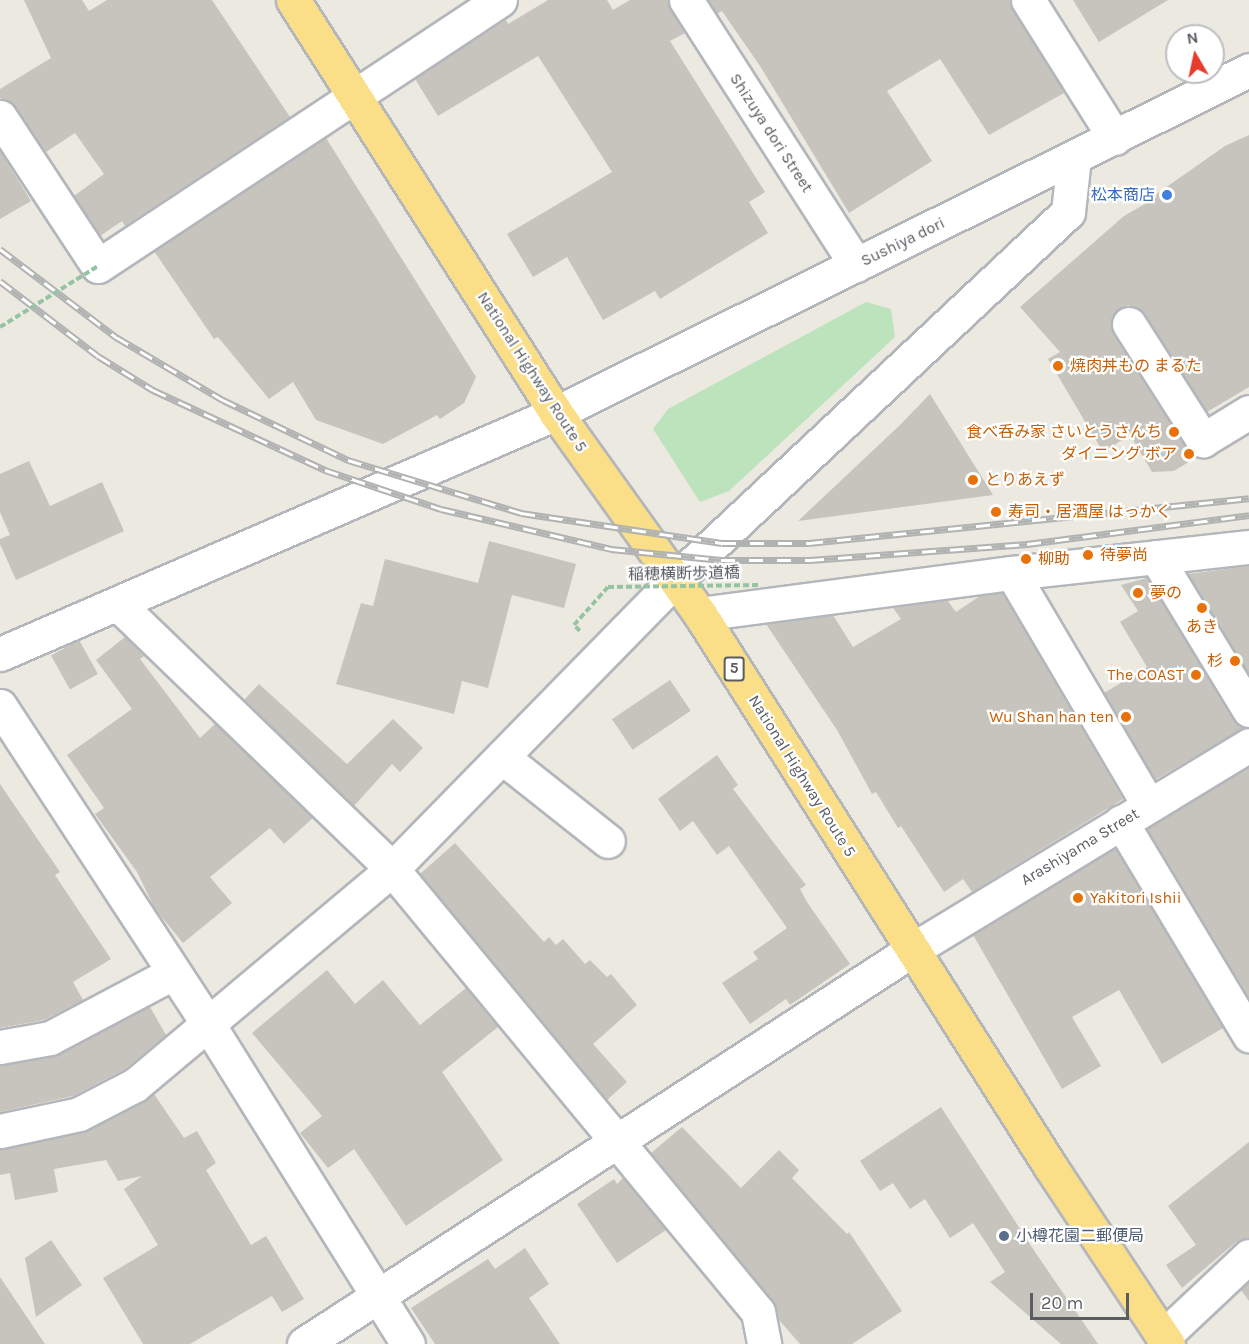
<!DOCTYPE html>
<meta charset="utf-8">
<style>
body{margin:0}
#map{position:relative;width:1249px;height:1344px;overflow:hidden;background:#ece9e0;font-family:Karla,"Noto Sans JP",sans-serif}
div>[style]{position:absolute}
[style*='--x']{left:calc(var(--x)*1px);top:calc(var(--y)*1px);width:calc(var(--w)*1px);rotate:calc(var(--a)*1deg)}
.green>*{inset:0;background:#bce3bc}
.building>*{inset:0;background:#c6c4bd;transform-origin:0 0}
.path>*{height:4px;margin-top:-2px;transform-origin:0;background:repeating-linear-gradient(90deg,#95c4a3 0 6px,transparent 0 9px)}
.roads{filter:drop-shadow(2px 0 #b3b6bb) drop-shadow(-2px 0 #b3b6bb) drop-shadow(0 2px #b3b6bb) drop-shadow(0 -2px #b3b6bb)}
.minor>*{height:33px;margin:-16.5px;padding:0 16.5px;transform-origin:16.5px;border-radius:16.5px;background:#fff}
.highway>*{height:33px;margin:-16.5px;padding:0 16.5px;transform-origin:16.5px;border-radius:16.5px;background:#fade88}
.rail>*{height:7px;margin-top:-3.5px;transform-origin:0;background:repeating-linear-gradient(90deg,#fff 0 14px,#b1b2b2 0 28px);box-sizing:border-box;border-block:2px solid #b1b2b2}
.path-bridge>*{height:4px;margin-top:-2px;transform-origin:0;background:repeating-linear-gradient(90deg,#95c4a3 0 6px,transparent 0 9px)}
.dots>*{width:16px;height:16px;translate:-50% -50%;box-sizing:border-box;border:3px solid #fff;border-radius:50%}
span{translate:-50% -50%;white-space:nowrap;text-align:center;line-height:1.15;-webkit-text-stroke:4.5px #fff;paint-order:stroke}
.shield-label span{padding:2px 4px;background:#fff;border:2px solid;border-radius:4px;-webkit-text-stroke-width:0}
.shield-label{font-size:15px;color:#595c61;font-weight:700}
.street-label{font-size:16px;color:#595c61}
.shop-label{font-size:16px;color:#366cbe}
.right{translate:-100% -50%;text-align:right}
.food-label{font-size:16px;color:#c56008}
.left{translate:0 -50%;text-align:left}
.service-label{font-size:16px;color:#4e5e75}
.north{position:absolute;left:1165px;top:24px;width:60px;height:60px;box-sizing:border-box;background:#fff;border:2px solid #bdbec0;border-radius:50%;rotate:351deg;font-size:16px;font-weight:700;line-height:24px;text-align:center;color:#595c61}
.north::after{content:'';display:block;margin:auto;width:21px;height:27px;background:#e53c2c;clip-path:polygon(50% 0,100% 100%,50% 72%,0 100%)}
.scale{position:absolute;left:1030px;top:1293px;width:99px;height:27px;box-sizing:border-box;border:3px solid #595c61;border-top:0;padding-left:8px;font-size:18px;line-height:21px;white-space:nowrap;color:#595c61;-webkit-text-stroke:4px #fff;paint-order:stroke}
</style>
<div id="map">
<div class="green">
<i style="clip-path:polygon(866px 302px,891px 309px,895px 337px,729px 491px,700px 502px,653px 429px,668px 409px)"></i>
</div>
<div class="building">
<i style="clip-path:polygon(24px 0,82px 0,89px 11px,107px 0,212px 0,290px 117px,125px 226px,122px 221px,100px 236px,74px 196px,104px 174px,75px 133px,46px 152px,15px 106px,0 98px,0 89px,51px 58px)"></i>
<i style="clip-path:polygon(548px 0,607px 0,613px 10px,630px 0,667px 0,685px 33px,670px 41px,765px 192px,749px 202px,768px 233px,660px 299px,655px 291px,603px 320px,567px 257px,533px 277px,507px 234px,612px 172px,538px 56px,438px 116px,415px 79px,506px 20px,508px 24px)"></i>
<i style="clip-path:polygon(708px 0,1009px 0,1064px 93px,989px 135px,940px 59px,887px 91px,932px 161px,849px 213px,760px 66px,722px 11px,717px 14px)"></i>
<i style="clip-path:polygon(1073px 0,1168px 0,1099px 42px)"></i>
<i style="clip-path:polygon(1249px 135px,1249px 387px,1207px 412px,1144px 313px,1128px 305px,1112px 316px,1113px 334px,1187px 450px,1197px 457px,1174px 471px,1152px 472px,1130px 435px,1103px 452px,1048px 359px,1060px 352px,1020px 307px,1124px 216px,1157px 197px,1155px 195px,1225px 146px)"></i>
<i style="clip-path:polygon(326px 138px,476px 377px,464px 403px,440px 419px,437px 415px,383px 444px,316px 420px,293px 382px,269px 399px,218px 337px,214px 339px,154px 251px)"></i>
<i style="clip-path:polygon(0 151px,31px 201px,0 219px)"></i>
<i style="clip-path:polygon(930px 394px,993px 495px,798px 521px,900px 425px)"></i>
<i style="clip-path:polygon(29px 461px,50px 506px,102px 482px,124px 531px,16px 580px,0 544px,0 539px,10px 535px,0 512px,0 474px)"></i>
<i style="clip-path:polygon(489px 541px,576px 564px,564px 608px,512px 595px,488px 688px,462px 681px,454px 714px,336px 684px,361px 603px,373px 606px,385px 559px,478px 583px)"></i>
<i style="clip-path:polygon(1249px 566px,1249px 674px,1188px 574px)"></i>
<i style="clip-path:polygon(1147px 578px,1233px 720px,1244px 728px,1155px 780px,1104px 693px,1147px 667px,1120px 622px,1138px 611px,1121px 585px)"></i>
<i style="clip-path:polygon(1002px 593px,1123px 799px,972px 892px,963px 879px,944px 892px,901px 826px,898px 828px,876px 792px,872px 794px,837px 730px,766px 624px,833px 615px,853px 647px,901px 619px,893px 608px,947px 600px,956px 612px,980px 596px)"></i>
<i style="clip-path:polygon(125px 637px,144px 656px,140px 659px,200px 738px,215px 724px,313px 818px,284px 844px,270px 828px,210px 877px,232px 903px,183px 943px,155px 909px,137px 872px,95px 814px,104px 808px,67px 755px,132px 709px,96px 660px)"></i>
<i style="left:79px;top:640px;width:39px;height:32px;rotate:61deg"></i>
<i style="left:670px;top:680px;width:37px;height:70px;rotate:56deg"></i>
<i style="clip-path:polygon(259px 684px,347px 764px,393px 719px,423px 748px,400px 772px,392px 764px,354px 806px,244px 700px)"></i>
<i style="clip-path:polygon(717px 755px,738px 785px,733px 789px,806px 885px,800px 889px,807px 902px,850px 964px,790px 1005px,786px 999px,750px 1024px,722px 983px,758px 959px,753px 952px,787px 928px,729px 846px,717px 855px,693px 821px,680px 831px,658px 799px)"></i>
<i style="clip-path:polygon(1249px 767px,1249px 999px,1147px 829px)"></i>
<i style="clip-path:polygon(0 784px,60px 872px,55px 875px,111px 959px,73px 982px,83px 1000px,44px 1020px,0 1028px)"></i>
<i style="clip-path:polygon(455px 843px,544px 942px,549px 937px,556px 945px,563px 939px,585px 964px,590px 960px,607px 977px,611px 974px,637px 1005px,593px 1044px,627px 1082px,607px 1100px,420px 874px)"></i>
<i style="clip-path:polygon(1115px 848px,1223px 1028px,1162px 1064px,1119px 990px,1072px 1017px,1101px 1066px,1062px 1089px,973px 935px)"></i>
<i style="clip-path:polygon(327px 970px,355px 1004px,383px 980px,420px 1025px,466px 988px,498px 1027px,442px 1072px,503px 1160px,406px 1226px,354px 1149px,328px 1168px,300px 1133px,322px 1116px,252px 1033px)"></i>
<i style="clip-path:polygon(150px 1007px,166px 1035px,125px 1069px,73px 1096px,0 1112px,0 1065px,58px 1055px)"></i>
<i style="clip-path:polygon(154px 1094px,184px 1138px,197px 1131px,216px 1163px,206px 1170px,251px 1245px,266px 1236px,304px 1299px,282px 1312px,272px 1296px,190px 1344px,143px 1344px,103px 1278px,158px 1245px,124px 1189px,142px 1176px,118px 1181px,106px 1160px,54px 1169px,58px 1192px,15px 1200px,10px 1173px,0 1175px,0 1149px,87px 1131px)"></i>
<i style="clip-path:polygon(941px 1107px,1035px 1252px,1098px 1344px,1061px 1344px,990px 1282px,1005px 1272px,973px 1223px,950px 1238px,925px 1199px,910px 1209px,893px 1183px,880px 1191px,860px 1161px)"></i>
<i style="clip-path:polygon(682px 1127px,741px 1188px,779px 1150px,799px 1170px,792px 1178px,847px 1234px,849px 1232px,902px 1311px,852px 1344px,800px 1344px,779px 1320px,772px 1300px,651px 1153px)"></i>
<i style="clip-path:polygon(1249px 1142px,1249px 1238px,1236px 1242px,1182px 1288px,1166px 1265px,1196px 1245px,1168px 1206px)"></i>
<i style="clip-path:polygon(623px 1178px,666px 1230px,617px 1263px,577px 1204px,614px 1179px,617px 1184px)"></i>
<i style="clip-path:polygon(51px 1240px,82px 1285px,36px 1317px,25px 1258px)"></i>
<i style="clip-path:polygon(525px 1248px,549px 1284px,529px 1298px,560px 1344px,435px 1344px,411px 1308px,488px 1259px,495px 1269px)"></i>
<i style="clip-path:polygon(0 1277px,45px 1344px,0 1344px)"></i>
<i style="clip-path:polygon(1249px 1282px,1249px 1301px,1241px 1290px)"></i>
</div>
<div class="path">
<i style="--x:580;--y:631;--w:8;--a:-135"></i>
<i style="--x:574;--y:625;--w:51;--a:-48.2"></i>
</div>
<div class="roads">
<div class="minor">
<i style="--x:686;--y:0;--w:315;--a:57.3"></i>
<i style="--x:1028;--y:0;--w:163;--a:57.8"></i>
<i style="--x:0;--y:117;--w:178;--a:56.7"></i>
<i style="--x:98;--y:266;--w:482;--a:-33.5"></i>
<i style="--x:1129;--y:324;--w:138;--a:57.5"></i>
<i style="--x:1203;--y:440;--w:54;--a:-31.3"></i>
<i style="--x:1156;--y:557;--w:179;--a:58.7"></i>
<i style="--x:1012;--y:573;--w:270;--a:59.5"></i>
<i style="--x:118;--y:604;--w:381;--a:44"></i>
<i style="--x:392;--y:869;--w:575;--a:50.44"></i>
<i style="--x:758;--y:1312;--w:33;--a:79"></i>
<i style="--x:700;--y:614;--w:315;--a:-7.5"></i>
<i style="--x:1012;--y:573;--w:238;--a:-6.3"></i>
<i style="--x:0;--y:654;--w:606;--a:-23.43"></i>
<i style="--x:556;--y:413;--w:773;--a:-26.33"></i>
<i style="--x:0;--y:706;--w:380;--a:56.8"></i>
<i style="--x:208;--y:1024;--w:377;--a:58"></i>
<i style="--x:502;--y:757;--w:135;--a:38.4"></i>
<i style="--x:1121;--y:822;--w:249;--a:59"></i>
<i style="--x:0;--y:1047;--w:51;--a:-10.2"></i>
<i style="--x:50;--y:1038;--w:139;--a:-27.9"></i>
<i style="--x:0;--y:1131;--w:81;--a:-12.1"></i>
<i style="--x:79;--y:1114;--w:63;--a:-27.4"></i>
<i style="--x:135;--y:1085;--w:336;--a:-40"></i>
<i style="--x:392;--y:869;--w:404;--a:-45.6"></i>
<i style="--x:675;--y:580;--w:538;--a:-43.12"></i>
<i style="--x:1068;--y:212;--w:54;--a:-83.7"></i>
<i style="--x:1163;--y:1337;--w:118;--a:-43.3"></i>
<i style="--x:304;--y:1344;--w:724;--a:-32.94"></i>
<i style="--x:912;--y:950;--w:394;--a:-31.3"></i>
</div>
<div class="highway">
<i style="--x:293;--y:0;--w:490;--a:57.5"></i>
<i style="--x:556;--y:413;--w:247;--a:54.4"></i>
<i style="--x:700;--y:614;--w:654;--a:57.62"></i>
<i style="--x:1050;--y:1166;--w:214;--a:56.5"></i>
</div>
</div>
<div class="rail">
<i style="--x:0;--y:249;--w:146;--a:37.2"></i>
<i style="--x:116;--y:337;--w:124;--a:30.5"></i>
<i style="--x:223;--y:400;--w:139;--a:25.6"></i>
<i style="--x:348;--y:460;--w:181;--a:17"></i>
<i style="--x:521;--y:513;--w:203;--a:8.5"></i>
<i style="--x:722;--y:543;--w:87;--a:0"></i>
<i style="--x:809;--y:543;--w:442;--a:-5.8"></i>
<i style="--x:0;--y:281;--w:123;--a:37.4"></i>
<i style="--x:98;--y:356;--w:65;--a:31.7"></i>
<i style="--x:153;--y:390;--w:190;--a:24.9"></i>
<i style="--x:325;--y:470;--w:122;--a:18.6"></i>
<i style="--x:441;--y:509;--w:175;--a:13.2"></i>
<i style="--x:611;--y:549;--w:111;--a:5.7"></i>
<i style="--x:721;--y:560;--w:89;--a:0"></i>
<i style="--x:810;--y:560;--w:218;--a:-4.2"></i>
<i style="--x:1027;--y:544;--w:224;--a:-7.4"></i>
</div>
<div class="path-bridge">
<i style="--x:0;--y:327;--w:115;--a:-31.9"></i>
<i style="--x:608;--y:587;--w:152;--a:-0.8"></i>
</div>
<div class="dots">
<i style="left:1167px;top:195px;background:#3f7fe0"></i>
<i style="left:1058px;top:366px;background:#e8710a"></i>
<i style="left:1174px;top:432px;background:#e8710a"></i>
<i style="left:1189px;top:454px;background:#e8710a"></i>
<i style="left:973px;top:480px;background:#e8710a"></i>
<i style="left:996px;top:512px;background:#e8710a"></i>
<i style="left:1088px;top:555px;background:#e8710a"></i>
<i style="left:1026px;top:559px;background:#e8710a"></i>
<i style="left:1138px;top:593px;background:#e8710a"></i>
<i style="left:1202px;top:608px;background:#e8710a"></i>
<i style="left:1235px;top:661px;background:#e8710a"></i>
<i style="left:1196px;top:675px;background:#e8710a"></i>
<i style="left:1126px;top:717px;background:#e8710a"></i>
<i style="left:1078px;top:898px;background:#e8710a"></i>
<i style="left:1004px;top:1236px;background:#5c6f8a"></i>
</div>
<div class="shield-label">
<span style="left:734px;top:669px">5</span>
</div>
<div class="street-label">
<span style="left:771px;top:133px;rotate:57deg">Shizuya dori Street</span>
<span style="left:903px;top:242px;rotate:-26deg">Sushiya dori</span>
<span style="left:532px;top:372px;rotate:57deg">National Highway Route 5</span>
<span style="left:684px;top:574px;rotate:-1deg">稲穂横断歩道橋</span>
<span style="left:802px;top:776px;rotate:58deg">National Highway Route 5</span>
<span style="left:1080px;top:847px;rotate:-31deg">Arashiyama Street</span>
</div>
<div class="shop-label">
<span class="right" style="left:1155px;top:195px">松本商店</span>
</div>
<div class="food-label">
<span class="left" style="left:1070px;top:366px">焼肉丼もの まるた</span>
<span class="right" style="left:1162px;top:432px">食べ呑み家 さいとうさんち</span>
<span class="right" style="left:1177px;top:454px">ダイニング ボア</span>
<span class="left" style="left:985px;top:480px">とりあえず</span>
<span class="left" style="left:1008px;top:512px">寿司・居酒屋 はっかく</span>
<span class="left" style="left:1100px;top:555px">待夢尚</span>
<span class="left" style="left:1038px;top:559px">柳助</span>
<span class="left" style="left:1150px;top:593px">夢の</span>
<span style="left:1202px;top:627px">あき</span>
<span class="right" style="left:1223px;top:661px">杉</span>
<span class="right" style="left:1184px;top:675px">The COAST</span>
<span class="right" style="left:1114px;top:717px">Wu Shan han ten</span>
<span class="left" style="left:1090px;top:898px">Yakitori Ishii</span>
</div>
<div class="service-label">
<span class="left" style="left:1016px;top:1236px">小樽花園二郵便局</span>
</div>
<div class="north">N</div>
<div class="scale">20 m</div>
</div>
